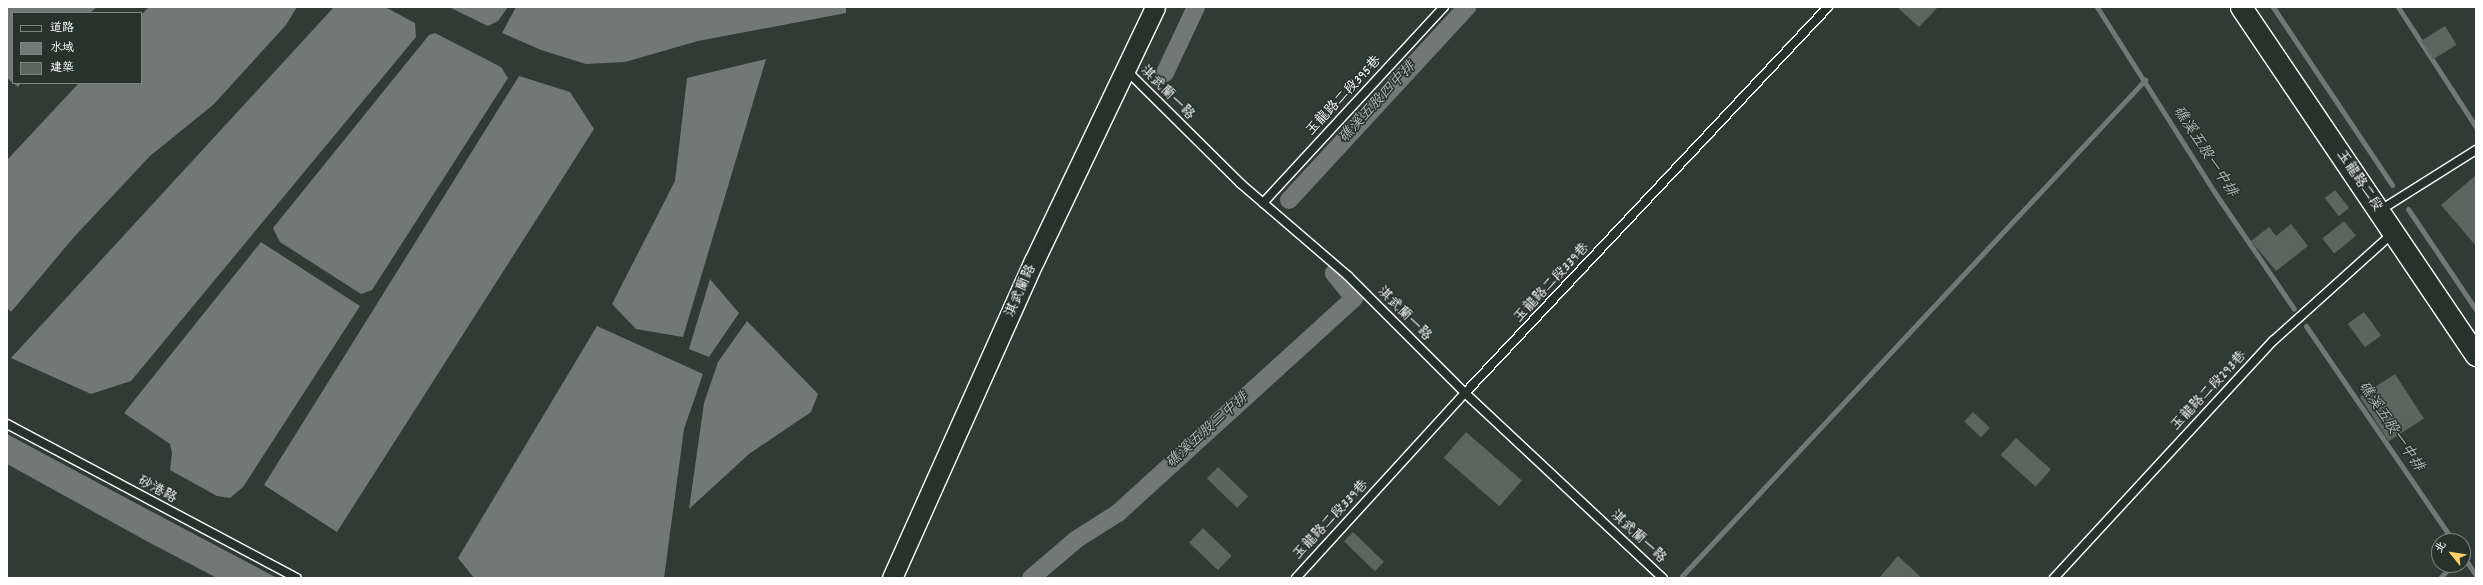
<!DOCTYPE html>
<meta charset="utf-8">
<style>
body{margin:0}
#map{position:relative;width:2483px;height:585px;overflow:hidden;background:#2f3b35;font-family:Dekko,"LXGW WenKai TC",sans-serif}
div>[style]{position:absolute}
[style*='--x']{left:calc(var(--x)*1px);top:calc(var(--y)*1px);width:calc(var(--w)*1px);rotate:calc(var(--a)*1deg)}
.water>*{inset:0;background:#707975}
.stream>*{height:5px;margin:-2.5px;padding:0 2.5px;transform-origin:2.5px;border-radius:2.5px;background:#707975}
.canal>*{height:18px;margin:-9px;padding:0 9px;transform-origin:9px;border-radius:9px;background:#707975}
.building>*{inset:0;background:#5b6661;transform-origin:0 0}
.roads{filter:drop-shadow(1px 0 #fff) drop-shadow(-1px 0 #fff) drop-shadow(0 1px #fff) drop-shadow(0 -1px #fff)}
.service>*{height:8px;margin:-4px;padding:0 4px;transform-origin:4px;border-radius:4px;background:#26332d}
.tertiary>*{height:19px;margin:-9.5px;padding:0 9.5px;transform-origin:9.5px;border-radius:9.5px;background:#26332d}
.secondary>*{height:21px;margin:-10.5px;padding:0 10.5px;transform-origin:10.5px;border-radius:10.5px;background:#26332d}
span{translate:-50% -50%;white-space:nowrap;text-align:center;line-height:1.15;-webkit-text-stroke:3px #26332d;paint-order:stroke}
.street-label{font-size:14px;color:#fff}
.water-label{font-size:15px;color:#b8bcba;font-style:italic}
.frame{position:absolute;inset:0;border:8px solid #fff;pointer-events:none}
.legend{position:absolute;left:12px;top:12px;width:130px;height:72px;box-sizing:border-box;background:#26332d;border:1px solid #7d8581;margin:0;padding:5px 7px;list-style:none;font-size:12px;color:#fff}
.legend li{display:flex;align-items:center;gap:8px;height:20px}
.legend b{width:20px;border:1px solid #7d8581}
.north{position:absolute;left:2431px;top:533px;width:40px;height:40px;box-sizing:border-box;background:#26332d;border:1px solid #7d8581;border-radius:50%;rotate:300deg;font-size:11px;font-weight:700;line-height:16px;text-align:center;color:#fff}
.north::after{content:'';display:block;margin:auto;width:14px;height:18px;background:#ffd166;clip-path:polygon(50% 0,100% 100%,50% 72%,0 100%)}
</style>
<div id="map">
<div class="water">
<i style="clip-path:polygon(7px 7px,97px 7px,90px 13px,13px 13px,13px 83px,21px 83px,18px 87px,7px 78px)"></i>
<i style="clip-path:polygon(149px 7px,297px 7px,286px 25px,213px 105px,150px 156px,74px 237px,11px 312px,7px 308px,7px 160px,79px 83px,141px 83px,141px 15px)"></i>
<i style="clip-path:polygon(334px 7px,385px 7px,415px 23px,416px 37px,131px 381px,91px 394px,11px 358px)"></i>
<i style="clip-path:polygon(449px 7px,508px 7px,498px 21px,488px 26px)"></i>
<i style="clip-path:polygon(516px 7px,846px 7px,846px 13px,698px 41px,625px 62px,586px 64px,541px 50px,502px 33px)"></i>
<i style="clip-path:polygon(435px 33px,501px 67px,508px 78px,372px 290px,361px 294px,280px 242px,273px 228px,429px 35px)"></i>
<i style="clip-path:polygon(766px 59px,683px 337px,636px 329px,612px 304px,675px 181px,687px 78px)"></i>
<i style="clip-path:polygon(519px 76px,570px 92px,594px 129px,337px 532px,264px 485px)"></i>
<i style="clip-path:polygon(261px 242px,360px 306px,243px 487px,230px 498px,217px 496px,170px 470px,172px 453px,170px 444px,124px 413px)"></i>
<i style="clip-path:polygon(710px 279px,739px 313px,709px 357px,689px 349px)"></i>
<i style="clip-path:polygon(747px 321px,818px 394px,811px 412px,749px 454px,689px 509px,704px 403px,718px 362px)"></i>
<i style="clip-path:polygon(597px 326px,703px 374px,684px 429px,664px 578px,474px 578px,458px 558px)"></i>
<i style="clip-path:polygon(7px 434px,128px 499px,277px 578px,217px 578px,152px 544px,7px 464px)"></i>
</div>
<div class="stream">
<i style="--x:2097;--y:7;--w:220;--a:57.6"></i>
<i style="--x:2215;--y:193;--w:140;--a:55.7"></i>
<i style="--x:2273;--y:7;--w:214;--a:56.2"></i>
<i style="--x:2398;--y:7;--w:143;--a:57"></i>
<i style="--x:2408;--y:209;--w:122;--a:56"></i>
<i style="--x:2306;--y:326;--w:260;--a:55.6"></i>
<i style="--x:2463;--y:556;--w:23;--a:56"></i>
<i style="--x:1682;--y:576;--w:679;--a:-46.97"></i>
<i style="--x:2440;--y:578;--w:18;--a:-47"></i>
</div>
<div class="canal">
<i style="--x:1165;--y:73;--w:73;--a:-64.8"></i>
<i style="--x:1289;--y:200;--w:263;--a:-47.3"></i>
<i style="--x:1031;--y:578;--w:60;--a:-40.3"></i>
<i style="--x:1077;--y:539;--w:49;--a:-32.4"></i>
<i style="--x:1118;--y:513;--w:319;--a:-42.3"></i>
<i style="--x:1354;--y:298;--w:32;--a:-129"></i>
</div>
<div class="building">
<i style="clip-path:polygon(1897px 7px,1938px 7px,1919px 27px)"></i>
<i style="left:2445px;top:26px;width:22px;height:28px;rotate:58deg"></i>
<i style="clip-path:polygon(2476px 175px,2476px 246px,2441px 205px)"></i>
<i style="left:2335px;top:190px;width:23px;height:13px;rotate:52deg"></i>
<i style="left:2344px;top:221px;width:19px;height:28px;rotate:51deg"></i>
<i style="clip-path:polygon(2291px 224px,2308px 246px,2276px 271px,2251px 241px,2269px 227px,2276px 236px)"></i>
<i style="left:2364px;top:312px;width:29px;height:20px;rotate:54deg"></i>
<i style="left:2395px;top:374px;width:53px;height:42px;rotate:57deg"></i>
<i style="left:1973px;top:412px;width:23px;height:13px;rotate:43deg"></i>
<i style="left:1466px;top:432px;width:74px;height:34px;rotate:41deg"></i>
<i style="left:2016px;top:438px;width:47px;height:23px;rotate:42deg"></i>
<i style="left:1218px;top:467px;width:42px;height:16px;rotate:44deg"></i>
<i style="left:1203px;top:528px;width:40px;height:20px;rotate:44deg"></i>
<i style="left:1353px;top:532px;width:43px;height:13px;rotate:44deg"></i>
<i style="clip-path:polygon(1898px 556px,1922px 578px,1879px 578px)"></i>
</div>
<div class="roads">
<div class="service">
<i style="--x:1126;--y:70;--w:161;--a:44.7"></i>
<i style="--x:1240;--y:183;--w:143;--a:40.7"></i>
<i style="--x:1348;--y:276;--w:165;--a:45"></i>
<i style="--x:1465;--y:393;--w:271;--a:43.1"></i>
<i style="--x:1263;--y:203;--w:267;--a:-47.3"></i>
<i style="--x:2379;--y:211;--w:115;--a:-32.2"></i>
<i style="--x:7;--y:424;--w:328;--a:28"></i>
<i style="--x:1296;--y:578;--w:251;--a:-47.6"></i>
<i style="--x:1465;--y:393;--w:530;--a:-46.76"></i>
<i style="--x:2054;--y:578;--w:323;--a:-47.3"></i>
<i style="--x:2273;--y:341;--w:161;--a:-42"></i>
</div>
<div class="tertiary">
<i style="--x:892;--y:578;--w:347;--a:-65.9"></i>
<i style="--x:1034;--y:261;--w:281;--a:-64.5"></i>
</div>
<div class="secondary">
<i style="--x:2241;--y:7;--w:420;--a:56"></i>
</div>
</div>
<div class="street-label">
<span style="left:1167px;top:93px;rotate:45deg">淇武蘭一路</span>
<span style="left:1344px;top:96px;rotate:-47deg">玉龍路二段395巷</span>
<span style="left:2359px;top:181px;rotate:56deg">玉龍路二段</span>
<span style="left:1552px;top:283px;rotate:-47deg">玉龍路二段339巷</span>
<span style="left:1021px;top:291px;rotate:-66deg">淇武蘭路</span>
<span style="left:1404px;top:314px;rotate:45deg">淇武蘭一路</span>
<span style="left:2209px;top:391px;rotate:-47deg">玉龍路二段293巷</span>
<span style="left:157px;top:490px;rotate:28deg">砂港路</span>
<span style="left:1331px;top:520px;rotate:-47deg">玉龍路二段339巷</span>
<span style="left:1638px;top:537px;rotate:43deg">淇武蘭一路</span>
</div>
<div class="water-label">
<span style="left:1378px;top:103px;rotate:-47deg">礁溪五股四中排</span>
<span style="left:2204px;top:152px;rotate:57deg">礁溪五股一中排</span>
<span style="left:2390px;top:427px;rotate:56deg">礁溪五股一中排</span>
<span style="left:1208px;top:431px;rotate:-42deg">礁溪五股二中排</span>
</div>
<div class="frame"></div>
<ul class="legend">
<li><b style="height:5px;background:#26332d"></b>道路</li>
<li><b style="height:11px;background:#707975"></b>水域</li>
<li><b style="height:11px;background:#5b6661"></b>建築</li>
</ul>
<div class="north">北</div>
</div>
